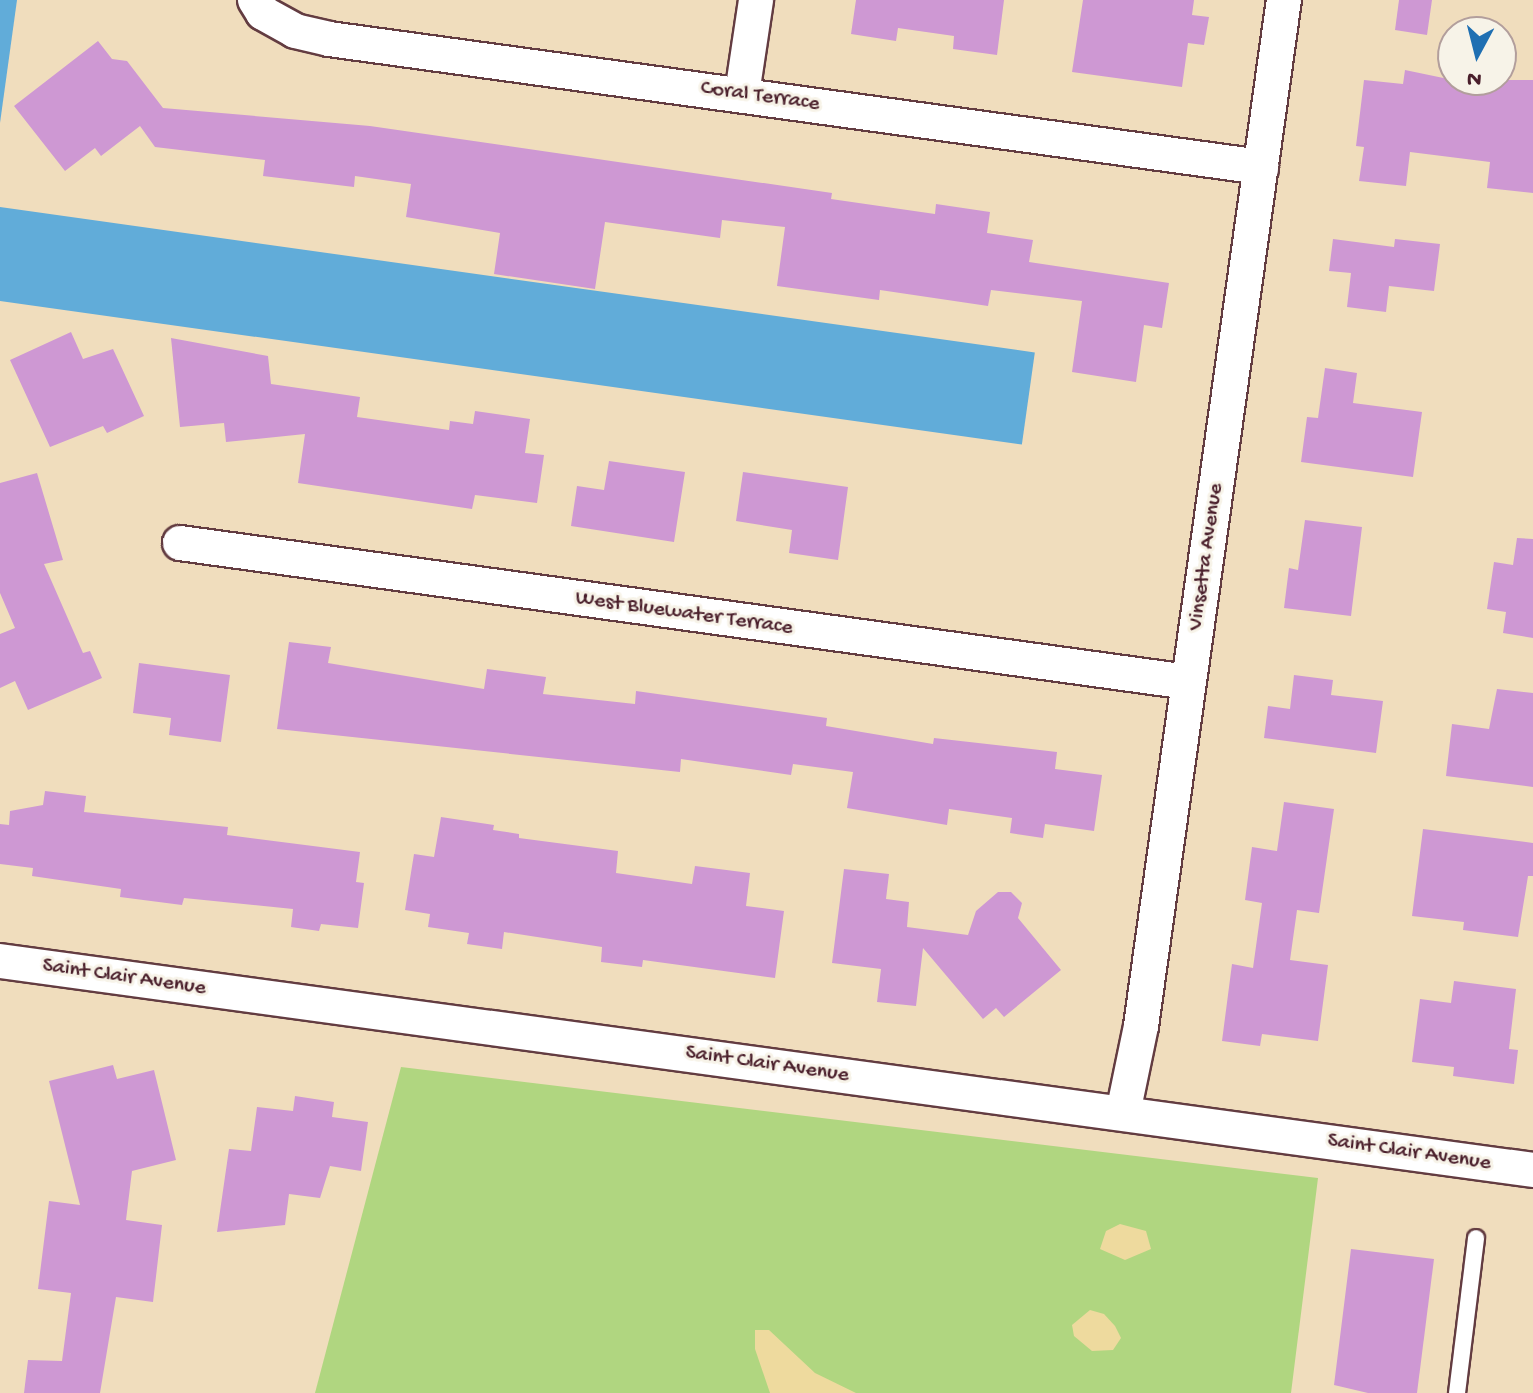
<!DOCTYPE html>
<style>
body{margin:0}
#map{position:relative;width:1533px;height:1393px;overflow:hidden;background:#f0ddbd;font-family:"Gochi Hand",sans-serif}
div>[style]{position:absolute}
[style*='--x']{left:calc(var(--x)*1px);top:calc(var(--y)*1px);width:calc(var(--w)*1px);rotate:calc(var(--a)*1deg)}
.green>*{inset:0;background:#b0d680}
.sand>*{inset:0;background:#eeda9e}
.water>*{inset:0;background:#61acd9;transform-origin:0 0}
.building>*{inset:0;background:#ce98d3}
.roads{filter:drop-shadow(2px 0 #633c41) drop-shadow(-2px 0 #633c41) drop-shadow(0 2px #633c41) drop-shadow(0 -2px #633c41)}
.lane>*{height:16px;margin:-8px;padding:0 8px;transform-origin:8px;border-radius:8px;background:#fff}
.street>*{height:34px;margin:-17px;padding:0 17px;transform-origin:17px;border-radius:17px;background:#fff}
span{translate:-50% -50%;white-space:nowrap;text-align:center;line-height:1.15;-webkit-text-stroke:6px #f7f3e8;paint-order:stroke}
.street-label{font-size:22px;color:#4a1f2b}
.north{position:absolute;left:1437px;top:16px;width:80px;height:80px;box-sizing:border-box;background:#f7f3e8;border:2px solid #b29e9c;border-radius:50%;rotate:187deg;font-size:22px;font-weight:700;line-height:32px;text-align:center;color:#4a1f2b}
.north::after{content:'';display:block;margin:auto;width:28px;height:36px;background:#1f6fb2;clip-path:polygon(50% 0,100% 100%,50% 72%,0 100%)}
</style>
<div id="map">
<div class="green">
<i style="clip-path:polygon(401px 1067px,1318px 1178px,1291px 1393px,315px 1393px)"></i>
</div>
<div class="sand">
<i style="clip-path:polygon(1120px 1224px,1146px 1231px,1151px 1249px,1125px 1260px,1100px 1249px,1106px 1231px)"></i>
<i style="clip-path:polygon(1090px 1310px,1104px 1314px,1115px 1326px,1121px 1338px,1113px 1350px,1092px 1351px,1074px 1336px,1072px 1325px)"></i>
<i style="clip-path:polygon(755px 1330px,769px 1330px,815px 1373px,856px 1393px,770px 1393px,755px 1349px)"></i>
</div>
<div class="water">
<i style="clip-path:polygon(0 0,17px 0,0 123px)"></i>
<i style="left:0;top:207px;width:1045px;height:93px;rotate:8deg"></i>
</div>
<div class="building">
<i style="clip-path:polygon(856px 0,1004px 0,997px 55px,953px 49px,954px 36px,898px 28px,896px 41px,851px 34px)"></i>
<i style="clip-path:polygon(1083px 0,1194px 0,1192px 15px,1209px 17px,1204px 45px,1188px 43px,1182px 87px,1072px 72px)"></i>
<i style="clip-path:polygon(1399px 0,1432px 0,1427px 35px,1395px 30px)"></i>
<i style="clip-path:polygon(98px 41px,112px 59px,127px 61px,163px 108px,370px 126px,832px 193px,831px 199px,935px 214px,936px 204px,990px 212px,987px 233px,1033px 240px,1029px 262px,1169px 283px,1162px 328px,1144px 325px,1136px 382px,1072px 372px,1082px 301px,991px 290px,988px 306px,880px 290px,879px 300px,777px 286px,785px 227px,722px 220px,720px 238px,605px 222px,595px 289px,494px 274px,500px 233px,406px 217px,411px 184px,355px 176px,354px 187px,263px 176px,265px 160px,155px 147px,140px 126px,101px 156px,95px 148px,65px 171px,14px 106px)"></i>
<i style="clip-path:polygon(1405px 70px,1453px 80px,1533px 80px,1533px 193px,1487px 188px,1490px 162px,1410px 152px,1406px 186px,1359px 181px,1364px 147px,1356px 146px,1364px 80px,1403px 84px)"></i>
<i style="clip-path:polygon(1333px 239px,1394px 247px,1395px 239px,1440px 244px,1434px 291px,1389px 286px,1386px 312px,1347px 307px,1351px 273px,1329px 271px)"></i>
<i style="clip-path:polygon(71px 332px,83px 359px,113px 349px,144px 416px,107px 433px,103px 426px,50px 447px,10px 360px)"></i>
<i style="clip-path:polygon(171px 338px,268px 356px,271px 384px,360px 397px,357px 417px,449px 430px,450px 421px,473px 424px,475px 411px,530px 419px,525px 453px,544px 455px,537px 503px,475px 495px,472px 509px,298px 483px,305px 434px,226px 442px,224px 423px,180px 427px)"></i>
<i style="clip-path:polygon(1325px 368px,1357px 373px,1353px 403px,1422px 412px,1413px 477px,1301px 462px,1307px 417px,1318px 418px)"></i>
<i style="clip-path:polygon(609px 461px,685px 472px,674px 542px,571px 526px,577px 486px,604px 490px)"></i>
<i style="clip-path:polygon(743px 472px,848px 487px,838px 560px,789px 553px,792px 530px,736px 521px)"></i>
<i style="clip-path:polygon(37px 473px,63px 560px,44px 564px,83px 653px,90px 651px,102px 678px,28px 710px,15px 681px,0 688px,0 634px,15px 628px,0 593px,0 483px)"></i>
<i style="clip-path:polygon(1305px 520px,1362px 527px,1351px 616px,1284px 608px,1289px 568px,1298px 570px)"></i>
<i style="clip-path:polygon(1517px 538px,1533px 539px,1533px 638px,1503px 633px,1506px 612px,1487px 609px,1494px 562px,1513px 565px)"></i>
<i style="clip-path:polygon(289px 642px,331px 647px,328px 663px,484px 689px,487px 669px,546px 677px,543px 694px,635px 704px,636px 691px,827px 718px,826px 726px,933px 744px,934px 738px,1057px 752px,1055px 769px,1102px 775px,1094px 831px,1045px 824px,1043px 838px,1010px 833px,1012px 818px,949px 809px,947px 825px,847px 808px,853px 772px,793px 764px,791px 775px,681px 759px,680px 772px,277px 729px)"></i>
<i style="clip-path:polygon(139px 663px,230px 675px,221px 742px,169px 735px,171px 718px,133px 713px)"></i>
<i style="clip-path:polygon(1294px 675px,1333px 680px,1331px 695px,1383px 701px,1376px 753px,1264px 738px,1268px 706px,1290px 709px)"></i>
<i style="clip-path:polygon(1497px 689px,1533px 693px,1533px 787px,1446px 776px,1452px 724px,1489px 729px)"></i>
<i style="clip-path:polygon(45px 791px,86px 796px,84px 812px,228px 827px,227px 835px,360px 852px,356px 882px,364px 883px,358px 928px,321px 924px,319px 931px,291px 927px,293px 909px,184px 898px,182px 905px,120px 897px,121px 889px,32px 876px,33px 868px,0 864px,0 824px,9px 825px,10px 811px,43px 805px)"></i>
<i style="clip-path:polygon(1284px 802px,1334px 809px,1319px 913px,1297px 910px,1290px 960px,1328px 965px,1318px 1041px,1262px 1034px,1260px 1046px,1222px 1041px,1232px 964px,1253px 968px,1262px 903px,1245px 900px,1252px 847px,1277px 851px)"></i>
<i style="clip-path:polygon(441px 817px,494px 825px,493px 830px,519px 834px,519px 838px,618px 851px,616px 873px,692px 884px,695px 866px,750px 873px,746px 906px,784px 911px,775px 978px,643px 960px,642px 967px,601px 962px,602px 947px,504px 932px,502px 949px,467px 944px,469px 933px,428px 927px,430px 914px,405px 910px,414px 854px,434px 857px)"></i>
<i style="clip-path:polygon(1423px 829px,1533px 843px,1533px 876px,1528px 876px,1518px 937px,1463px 930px,1464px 922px,1412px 916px)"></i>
<i style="clip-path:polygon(844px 869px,889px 874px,886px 899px,909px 902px,907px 927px,968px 935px,976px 911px,998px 892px,1011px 892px,1022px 903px,1018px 918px,1061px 970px,1004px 1017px,996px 1008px,983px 1019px,923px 948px,916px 1006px,877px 1002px,881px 969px,832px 963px)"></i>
<i style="clip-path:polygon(1454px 981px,1516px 989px,1509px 1049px,1518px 1050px,1514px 1084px,1453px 1076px,1454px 1067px,1412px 1062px,1420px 999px,1451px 1003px)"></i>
<i style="clip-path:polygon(113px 1065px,117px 1079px,154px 1070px,176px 1160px,132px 1171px,126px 1220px,162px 1225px,153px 1302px,116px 1297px,100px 1393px,24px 1393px,28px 1360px,62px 1361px,71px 1293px,38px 1289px,49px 1201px,80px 1205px,49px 1081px)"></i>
<i style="clip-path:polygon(295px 1096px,334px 1102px,332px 1117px,368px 1122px,361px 1171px,330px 1166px,320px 1198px,289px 1194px,285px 1225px,217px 1232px,229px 1149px,251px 1151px,257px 1107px,293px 1111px)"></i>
<i style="clip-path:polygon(1351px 1249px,1434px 1259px,1417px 1393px,1368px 1393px,1334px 1385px)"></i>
</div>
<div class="roads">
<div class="lane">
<i style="--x:1457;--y:1393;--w:156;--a:-83"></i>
</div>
<div class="street">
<i style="--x:255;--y:0;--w:15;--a:58"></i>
<i style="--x:263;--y:13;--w:37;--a:29"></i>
<i style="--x:295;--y:31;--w:35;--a:13"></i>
<i style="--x:329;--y:39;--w:941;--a:7.82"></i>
<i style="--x:742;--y:94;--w:95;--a:-81.5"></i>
<i style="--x:180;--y:543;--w:1018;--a:7.85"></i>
<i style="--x:0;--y:961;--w:1547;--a:7.76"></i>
<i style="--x:1123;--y:1113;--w:89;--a:-78.3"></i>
<i style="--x:1141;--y:1026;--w:1036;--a:-82.07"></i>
</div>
</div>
<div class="street-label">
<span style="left:760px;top:97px;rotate:8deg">Coral Terrace</span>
<span style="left:1207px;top:557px;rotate:-82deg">Vinsetta Avenue</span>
<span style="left:684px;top:614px;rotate:8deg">West Bluewater Terrace</span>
<span style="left:124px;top:978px;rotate:8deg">Saint Clair Avenue</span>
<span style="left:767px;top:1065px;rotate:8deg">Saint Clair Avenue</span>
<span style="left:1409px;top:1153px;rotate:8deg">Saint Clair Avenue</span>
</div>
<div class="north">N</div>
</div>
